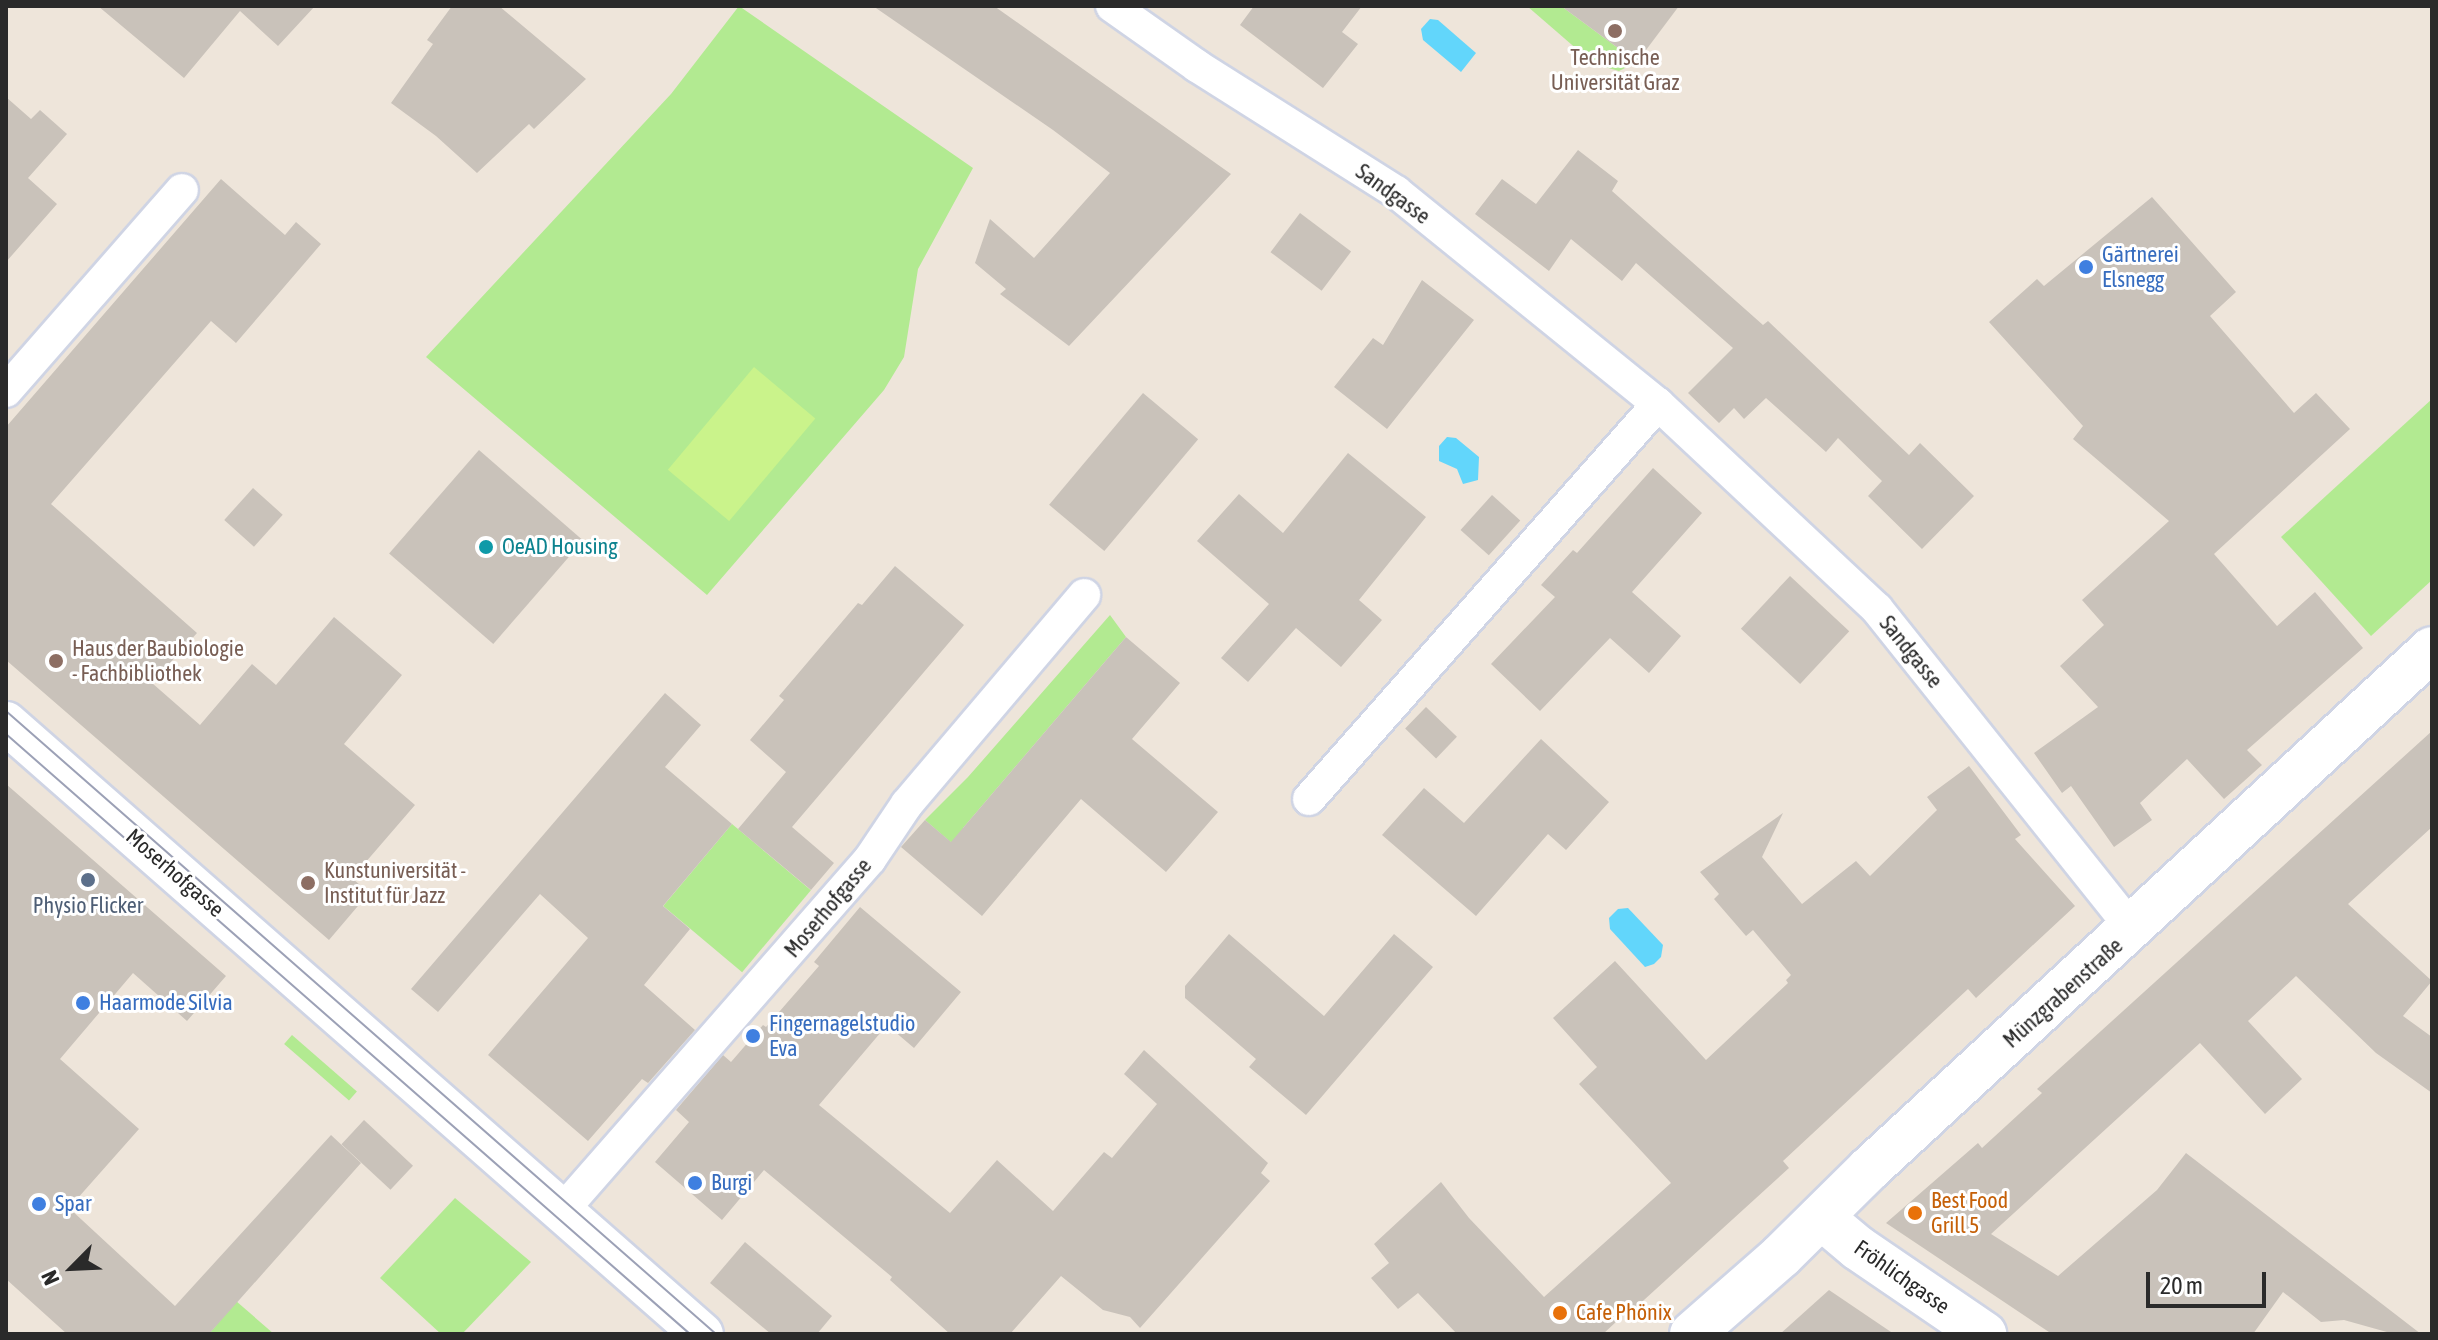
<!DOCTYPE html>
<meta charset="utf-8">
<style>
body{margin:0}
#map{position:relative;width:2438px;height:1340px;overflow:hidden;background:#eee5da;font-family:"Asap Condensed",sans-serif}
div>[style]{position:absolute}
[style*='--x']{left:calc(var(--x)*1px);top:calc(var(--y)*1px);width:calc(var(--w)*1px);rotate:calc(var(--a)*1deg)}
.green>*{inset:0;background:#b2ea91;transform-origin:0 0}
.pitch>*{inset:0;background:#caf38b;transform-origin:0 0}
.water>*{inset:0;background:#62d6fb}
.building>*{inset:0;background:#c9c2ba;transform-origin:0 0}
.roads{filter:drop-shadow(2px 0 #cfd4e4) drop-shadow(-2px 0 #cfd4e4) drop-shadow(0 2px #cfd4e4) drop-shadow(0 -2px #cfd4e4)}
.minor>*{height:32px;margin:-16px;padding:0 16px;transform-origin:16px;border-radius:16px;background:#fff}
.tertiary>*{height:42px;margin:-21px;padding:0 21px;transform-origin:21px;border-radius:21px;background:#fff}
.secondary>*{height:44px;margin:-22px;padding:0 22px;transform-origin:22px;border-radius:22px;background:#fff}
.tram>*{height:2px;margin:-1px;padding:0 1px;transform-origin:1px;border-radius:1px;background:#9ca1b6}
.dots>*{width:22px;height:22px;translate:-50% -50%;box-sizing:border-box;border:4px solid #fff;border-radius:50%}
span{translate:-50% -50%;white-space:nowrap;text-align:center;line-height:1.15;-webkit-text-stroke:6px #fff;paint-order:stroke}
.education-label{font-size:22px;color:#785e54}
.left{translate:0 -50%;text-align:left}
.street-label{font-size:22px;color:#2a2a2a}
.shop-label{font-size:22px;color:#366cbe}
.culture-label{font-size:22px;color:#0d838f}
.service-label{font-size:22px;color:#4e5e75}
.food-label{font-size:22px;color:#c56008}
.frame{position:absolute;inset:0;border:8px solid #2a2a2a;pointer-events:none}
.north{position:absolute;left:32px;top:1228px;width:80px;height:80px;-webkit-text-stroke:6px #fff;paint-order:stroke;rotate:246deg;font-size:22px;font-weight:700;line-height:32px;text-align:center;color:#2a2a2a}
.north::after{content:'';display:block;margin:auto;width:28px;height:36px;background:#2a2a2a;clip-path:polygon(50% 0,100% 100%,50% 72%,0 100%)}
.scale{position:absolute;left:2146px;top:1272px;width:120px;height:36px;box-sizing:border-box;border:4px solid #2a2a2a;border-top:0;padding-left:10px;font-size:24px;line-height:28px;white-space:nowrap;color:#2a2a2a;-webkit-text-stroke:6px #fff;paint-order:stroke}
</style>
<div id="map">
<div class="green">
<i style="clip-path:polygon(739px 6px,973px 168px,918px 269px,904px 357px,884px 390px,707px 595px,426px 357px,671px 94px)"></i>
<i style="clip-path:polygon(1527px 6px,1561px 6px,1637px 62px,1619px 71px,1594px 64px)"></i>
<i style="clip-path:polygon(2432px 399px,2432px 580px,2371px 636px,2281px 537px)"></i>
<i style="clip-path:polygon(1110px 615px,1126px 637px,963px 828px,1017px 875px,997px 882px,925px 820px,968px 777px)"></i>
<i style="left:732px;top:824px;width:103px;height:107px;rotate:40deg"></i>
<i style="left:292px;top:1035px;width:86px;height:12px;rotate:41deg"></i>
<i style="clip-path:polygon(455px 1198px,531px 1262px,462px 1334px,441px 1334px,380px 1278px)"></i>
<i style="clip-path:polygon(236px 1301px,274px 1334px,209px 1334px)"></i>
</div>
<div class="pitch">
<i style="left:754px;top:367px;width:80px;height:134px;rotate:40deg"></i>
</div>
<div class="water">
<i style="clip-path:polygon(1430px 19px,1438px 20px,1476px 53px,1461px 72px,1423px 40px,1421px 29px)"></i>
<i style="clip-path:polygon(1447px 437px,1456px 438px,1479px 457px,1478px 480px,1463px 484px,1457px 469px,1439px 461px,1439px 446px)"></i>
<i style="clip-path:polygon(1628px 908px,1663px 945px,1661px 957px,1654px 964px,1645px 967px,1610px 929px,1609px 918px,1618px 909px)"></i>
</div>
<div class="building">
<i style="clip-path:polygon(98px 6px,315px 6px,278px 46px,240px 11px,184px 78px)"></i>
<i style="clip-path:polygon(452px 6px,499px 6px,586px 79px,534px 129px,529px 124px,477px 173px,436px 136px,391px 103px,433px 44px,427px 40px)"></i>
<i style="clip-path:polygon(873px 6px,994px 6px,1231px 174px,1069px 346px,1000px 294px,1006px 289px,975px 263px,990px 219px,1034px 258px,1110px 173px,1053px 130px)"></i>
<i style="clip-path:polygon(1254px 6px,1362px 6px,1342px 32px,1358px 44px,1323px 88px,1240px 25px)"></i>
<i style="clip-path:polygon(1561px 6px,1679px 6px,1637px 62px)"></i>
<i style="clip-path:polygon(6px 97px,31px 119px,40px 110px,67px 134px,28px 178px,57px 204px,6px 262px)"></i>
<i style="clip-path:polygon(1578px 150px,1618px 181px,1612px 191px,1763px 325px,1768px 321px,1909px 455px,1920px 443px,1974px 496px,1922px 549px,1868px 496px,1882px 481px,1838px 438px,1826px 452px,1766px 398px,1744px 419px,1734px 408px,1719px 423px,1688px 393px,1733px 348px,1636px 263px,1622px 281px,1571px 239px,1549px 271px,1475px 214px,1502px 179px,1536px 204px)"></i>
<i style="clip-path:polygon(221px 179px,285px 235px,296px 222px,321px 244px,236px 343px,211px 321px,51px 504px,197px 633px,152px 683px,200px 725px,252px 664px,276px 685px,334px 617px,402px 675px,344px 744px,415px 805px,352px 878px,369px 893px,329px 940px,6px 660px,6px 427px)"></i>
<i style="clip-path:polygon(2152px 197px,2236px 292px,2210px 316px,2294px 413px,2316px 393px,2350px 429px,2214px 554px,2277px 626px,2315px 592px,2363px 648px,2247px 750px,2262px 765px,2224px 799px,2187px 759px,2140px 803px,2152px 820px,2114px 847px,2071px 786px,2062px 793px,2034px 753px,2098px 707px,2060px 666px,2104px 625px,2082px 600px,2169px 521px,2073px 439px,2083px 426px,1989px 322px,2037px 279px,2044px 286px)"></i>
<i style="left:1300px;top:213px;width:64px;height:49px;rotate:37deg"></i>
<i style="clip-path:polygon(1422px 280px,1474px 320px,1387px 429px,1334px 387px,1373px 338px,1383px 345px)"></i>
<i style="left:1143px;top:393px;width:72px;height:146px;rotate:40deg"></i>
<i style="left:479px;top:450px;width:138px;height:137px;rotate:41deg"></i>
<i style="clip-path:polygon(1348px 453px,1426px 517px,1359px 600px,1382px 620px,1341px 667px,1296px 628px,1248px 682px,1221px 658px,1269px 604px,1197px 541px,1239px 494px,1283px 533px)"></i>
<i style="clip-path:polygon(1653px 468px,1702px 513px,1632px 592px,1681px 636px,1649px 673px,1610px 638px,1540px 711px,1491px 664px,1555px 597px,1541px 585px,1573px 550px,1577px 553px)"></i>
<i style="left:253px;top:488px;width:40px;height:43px;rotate:42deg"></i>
<i style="left:1492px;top:495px;width:38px;height:47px;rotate:42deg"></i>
<i style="clip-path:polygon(895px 566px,964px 625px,792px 827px,834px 863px,811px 890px,738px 829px,786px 772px,750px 740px,784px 700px,779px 696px,858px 603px,862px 605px)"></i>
<i style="left:1790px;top:576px;width:81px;height:72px;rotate:43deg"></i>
<i style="clip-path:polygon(1126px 637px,1180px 683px,1132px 739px,1218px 812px,1166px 872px,1081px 799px,982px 916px,901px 847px,925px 820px,951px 842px)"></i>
<i style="clip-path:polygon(665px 693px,701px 725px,665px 767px,732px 824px,663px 906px,690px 929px,644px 985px,695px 1030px,648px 1083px,642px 1079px,588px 1141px,488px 1055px,588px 938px,540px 894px,438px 1012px,411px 989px)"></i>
<i style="left:1426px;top:707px;width:43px;height:30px;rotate:44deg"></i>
<i style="clip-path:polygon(2432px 731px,2432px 827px,2348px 904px,2432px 981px,2403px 1016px,2432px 1037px,2432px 1093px,2376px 1053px,2296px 976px,2248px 1021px,2302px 1079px,2265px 1114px,2200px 1043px,1991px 1234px,2058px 1276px,2157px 1190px,2186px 1153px,2421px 1334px,2394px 1334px,2344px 1320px,2321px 1322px,2283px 1292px,2253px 1334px,2052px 1334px,1886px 1223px,1978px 1143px,1982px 1148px,2042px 1093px,2037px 1089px)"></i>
<i style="clip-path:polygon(1541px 739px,1609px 802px,1566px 850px,1548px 834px,1476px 916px,1382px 835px,1424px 788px,1464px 823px)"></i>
<i style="clip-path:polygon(1969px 766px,2021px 835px,2015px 839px,2075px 906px,1976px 998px,1968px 989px,1783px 1161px,1789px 1168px,1633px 1310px,1631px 1308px,1603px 1334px,1457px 1334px,1418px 1293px,1398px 1309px,1371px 1278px,1389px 1263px,1374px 1244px,1441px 1182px,1469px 1218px,1544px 1297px,1671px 1183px,1579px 1084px,1597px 1067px,1553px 1018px,1615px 961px,1706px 1060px,1788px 983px,1786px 980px,1791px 975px,1753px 930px,1746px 936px,1714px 899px,1719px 894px,1700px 872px,1783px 813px,1762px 857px,1802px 904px,1856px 861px,1870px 876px,1937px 810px,1927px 797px)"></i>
<i style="clip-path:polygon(6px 784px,226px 976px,187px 1021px,133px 973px,60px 1059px,139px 1129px,69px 1208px,175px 1306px,331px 1135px,361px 1163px,209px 1334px,67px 1334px,6px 1279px)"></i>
<i style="clip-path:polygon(860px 907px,961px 992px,914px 1048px,887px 1025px,819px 1105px,950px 1213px,997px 1160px,1053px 1211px,1104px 1152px,1112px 1158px,1157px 1104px,1124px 1074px,1144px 1050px,1268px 1163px,1261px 1173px,1270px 1181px,1140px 1328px,1130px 1317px,1103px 1310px,1061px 1276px,1010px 1334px,950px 1334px,890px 1280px,892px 1277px,764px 1170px,722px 1220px,655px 1162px,689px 1122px,676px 1110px,723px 1055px,731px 1062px,763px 1025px,766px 1027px,819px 966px,814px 962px)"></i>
<i style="clip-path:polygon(1229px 934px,1324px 1016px,1394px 934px,1433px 967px,1306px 1115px,1249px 1067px,1256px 1059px,1185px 998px,1185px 986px)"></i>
<i style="left:364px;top:1120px;width:67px;height:33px;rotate:43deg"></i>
<i style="clip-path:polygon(745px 1242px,832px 1316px,817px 1334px,771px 1334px,710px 1283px)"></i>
<i style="clip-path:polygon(1829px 1290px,1894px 1334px,1780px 1334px)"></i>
</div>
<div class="roads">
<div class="minor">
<i style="--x:1112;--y:6;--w:104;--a:35.2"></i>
<i style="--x:1197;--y:66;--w:236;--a:32.3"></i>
<i style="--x:1396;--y:192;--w:337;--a:39"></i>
<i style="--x:1658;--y:404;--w:300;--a:43.1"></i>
<i style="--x:1877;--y:609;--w:409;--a:51.4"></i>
<i style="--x:6;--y:391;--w:267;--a:-48.8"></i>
<i style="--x:1309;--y:799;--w:527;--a:-48.54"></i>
<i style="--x:561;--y:1212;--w:469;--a:-48.8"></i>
<i style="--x:870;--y:859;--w:66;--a:-56.1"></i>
<i style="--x:907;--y:804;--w:274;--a:-49.7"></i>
</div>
<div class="tertiary">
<i style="--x:6;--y:723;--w:926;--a:41.28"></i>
</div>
<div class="secondary">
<i style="--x:1821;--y:1217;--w:48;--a:40"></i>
<i style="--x:1858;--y:1248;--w:153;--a:34.3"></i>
<i style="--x:1692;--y:1334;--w:118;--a:-41.2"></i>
<i style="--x:1781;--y:1256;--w:124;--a:-44.7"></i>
<i style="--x:1869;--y:1169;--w:766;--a:-42.73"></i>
</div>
</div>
<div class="tram">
<i style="--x:6;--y:711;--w:945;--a:41.27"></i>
<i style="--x:6;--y:734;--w:910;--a:41.26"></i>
</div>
<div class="dots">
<i style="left:1615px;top:31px;background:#8d6e63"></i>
<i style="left:2086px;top:267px;background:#3f7fe0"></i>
<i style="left:486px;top:547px;background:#0f9aa8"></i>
<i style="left:56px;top:661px;background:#8d6e63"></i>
<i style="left:88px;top:880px;background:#5c6f8a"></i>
<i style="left:308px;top:883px;background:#8d6e63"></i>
<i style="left:83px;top:1003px;background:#3f7fe0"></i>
<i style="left:753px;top:1036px;background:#3f7fe0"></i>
<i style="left:695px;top:1183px;background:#3f7fe0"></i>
<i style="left:39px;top:1204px;background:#3f7fe0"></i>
<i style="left:1915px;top:1213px;background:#e8710a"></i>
<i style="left:1560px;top:1313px;background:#e8710a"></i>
</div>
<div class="education-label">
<span style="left:1615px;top:70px">Technische<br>Universität Graz</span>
<span class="left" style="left:72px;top:661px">Haus der Baubiologie<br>- Fachbibliothek</span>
<span class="left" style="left:324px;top:883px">Kunstuniversität -<br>Institut für Jazz</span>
</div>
<div class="street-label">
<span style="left:1393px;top:194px;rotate:36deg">Sandgasse</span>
<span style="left:1911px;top:652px;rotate:51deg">Sandgasse</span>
<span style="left:175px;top:873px;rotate:41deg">Moserhofgasse</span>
<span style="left:828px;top:908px;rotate:-50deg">Moserhofgasse</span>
<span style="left:2063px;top:993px;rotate:-42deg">Münzgrabenstraße</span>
<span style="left:1902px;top:1277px;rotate:35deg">Fröhlichgasse</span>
</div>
<div class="shop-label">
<span class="left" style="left:2102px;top:267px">Gärtnerei<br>Elsnegg</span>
<span class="left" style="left:99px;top:1003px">Haarmode Silvia</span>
<span class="left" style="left:769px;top:1036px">Fingernagelstudio<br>Eva</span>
<span class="left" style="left:711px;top:1183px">Burgi</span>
<span class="left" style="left:55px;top:1204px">Spar</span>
</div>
<div class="culture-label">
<span class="left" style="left:502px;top:547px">OeAD Housing</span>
</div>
<div class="service-label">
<span style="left:88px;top:906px">Physio Flicker</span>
</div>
<div class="food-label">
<span class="left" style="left:1931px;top:1213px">Best Food<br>Grill 5</span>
<span class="left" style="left:1576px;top:1313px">Cafe Phönix</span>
</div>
<div class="frame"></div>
<div class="north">N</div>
<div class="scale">20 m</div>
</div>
